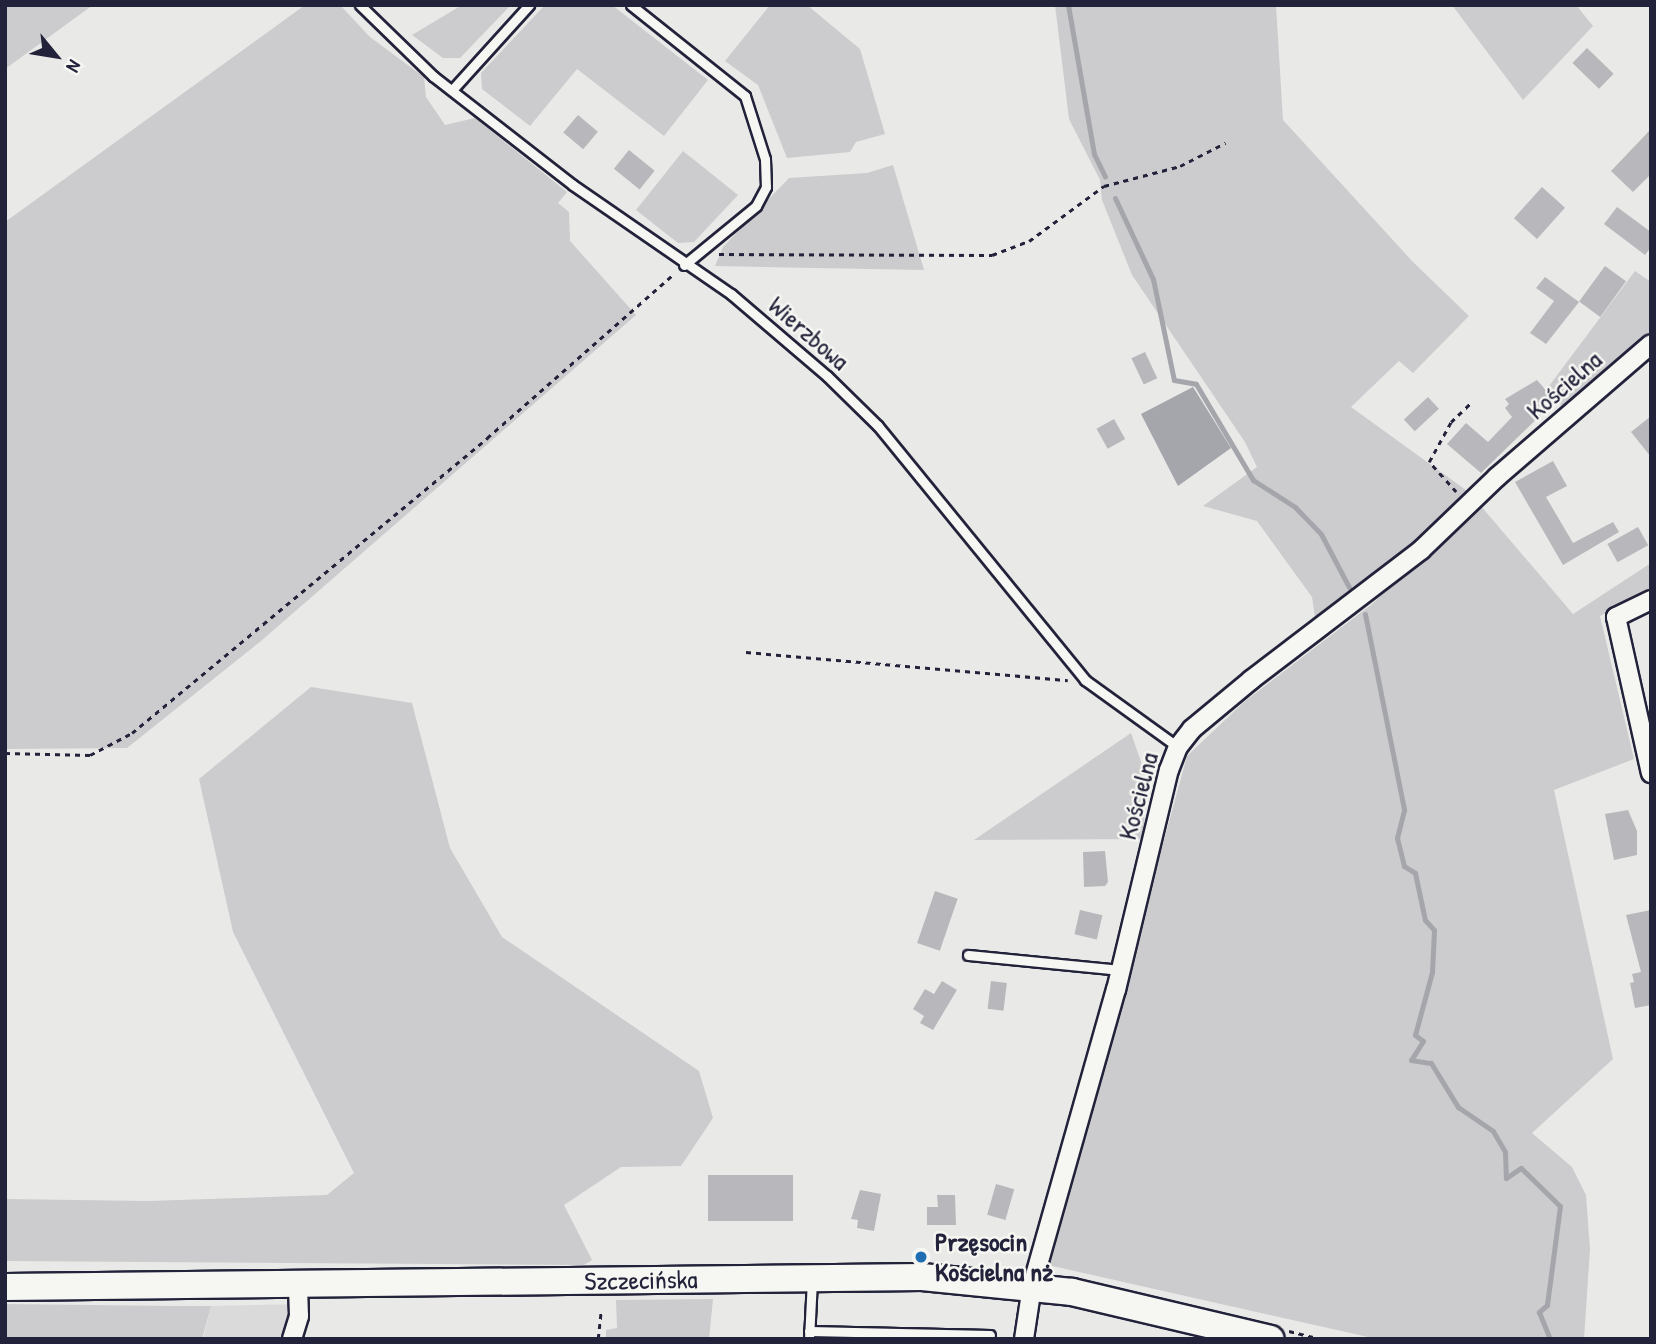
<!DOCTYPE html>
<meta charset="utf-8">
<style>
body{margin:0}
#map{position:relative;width:1656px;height:1344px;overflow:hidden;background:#e9e9e7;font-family:"Patrick Hand",sans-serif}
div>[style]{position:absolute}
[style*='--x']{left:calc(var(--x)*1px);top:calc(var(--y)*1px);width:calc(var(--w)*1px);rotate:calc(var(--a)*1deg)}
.built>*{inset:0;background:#dadada}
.green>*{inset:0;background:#ccccce}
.water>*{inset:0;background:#a5a5ac}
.stream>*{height:5px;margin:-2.5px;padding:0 2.5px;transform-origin:2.5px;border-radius:2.5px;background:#a5a5ac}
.building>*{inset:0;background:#b8b8bc;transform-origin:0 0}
.path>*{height:2.5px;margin-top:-1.25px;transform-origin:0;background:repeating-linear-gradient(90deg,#22223b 0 5px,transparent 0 10px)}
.roads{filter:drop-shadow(2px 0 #22223b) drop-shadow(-2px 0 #22223b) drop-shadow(0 2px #22223b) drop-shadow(0 -2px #22223b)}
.lane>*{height:9px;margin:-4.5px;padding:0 4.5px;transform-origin:4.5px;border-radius:4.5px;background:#f6f6f2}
.street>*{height:18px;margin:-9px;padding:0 9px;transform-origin:9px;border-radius:9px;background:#f6f6f2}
.secondary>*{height:26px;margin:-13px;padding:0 13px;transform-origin:13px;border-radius:13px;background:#f6f6f2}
.dots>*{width:19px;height:19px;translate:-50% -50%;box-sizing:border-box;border:4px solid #f6f6f2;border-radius:50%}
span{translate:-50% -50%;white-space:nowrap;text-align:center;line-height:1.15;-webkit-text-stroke:5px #f6f6f2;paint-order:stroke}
.street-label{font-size:26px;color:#22223b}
.poi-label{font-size:26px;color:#22223b;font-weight:700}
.left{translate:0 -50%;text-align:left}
.frame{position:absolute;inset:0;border:7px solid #22223b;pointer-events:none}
.north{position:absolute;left:21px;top:21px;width:70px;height:70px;-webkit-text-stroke:5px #f6f6f2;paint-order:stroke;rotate:120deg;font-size:19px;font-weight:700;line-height:28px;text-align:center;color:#22223b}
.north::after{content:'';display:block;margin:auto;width:24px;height:32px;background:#22223b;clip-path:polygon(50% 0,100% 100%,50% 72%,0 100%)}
</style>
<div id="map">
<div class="built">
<i style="clip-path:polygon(300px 1304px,291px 1339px,203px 1339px,211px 1306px)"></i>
</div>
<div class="green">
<i style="clip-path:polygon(5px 5px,93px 5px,5px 69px)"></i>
<i style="clip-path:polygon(305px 5px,340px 5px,370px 37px,424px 77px,426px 97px,445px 125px,475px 118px,567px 192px,558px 203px,569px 212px,570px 241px,636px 315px,261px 641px,127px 748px,5px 749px,5px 222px)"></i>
<i style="clip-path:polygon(462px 5px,511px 5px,460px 58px,443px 58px,412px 35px)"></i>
<i style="clip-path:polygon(545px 5px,612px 5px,708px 80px,664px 136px,577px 69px,530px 126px,482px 89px,481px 73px)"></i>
<i style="clip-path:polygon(770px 5px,807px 5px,860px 49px,885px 134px,856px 142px,850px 152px,787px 158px,758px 85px,725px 61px)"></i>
<i style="clip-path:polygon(1055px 5px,1276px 5px,1283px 120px,1413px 262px,1469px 316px,1413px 373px,1399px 361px,1351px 407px,1470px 493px,1356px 590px,1315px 618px,1312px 597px,1257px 521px,1203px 506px,1257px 467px,1245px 442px,1132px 275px,1102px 200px,1100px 180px,1069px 119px)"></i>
<i style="clip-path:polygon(1452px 5px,1576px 5px,1593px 26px,1523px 100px)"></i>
<i style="clip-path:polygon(683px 151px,738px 195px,694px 242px,678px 243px,636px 210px)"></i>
<i style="clip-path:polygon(893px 165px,924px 270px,715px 266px,723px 247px,789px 178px,867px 173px)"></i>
<i style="clip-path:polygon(1635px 271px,1651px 282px,1651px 332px,1565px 410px,1546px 390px)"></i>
<i style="clip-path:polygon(1480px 505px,1573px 614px,1651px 563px,1651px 588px,1600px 616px,1634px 759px,1554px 790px,1613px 1059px,1532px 1133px,1572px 1167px,1586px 1195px,1590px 1249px,1584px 1339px,1377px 1339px,1048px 1265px,1187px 756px,1244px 702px,1372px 604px)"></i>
<i style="clip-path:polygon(311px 687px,412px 703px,450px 848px,502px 937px,699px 1071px,713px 1118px,681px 1166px,621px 1167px,564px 1205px,592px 1260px,584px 1265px,5px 1261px,5px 1199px,148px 1201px,327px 1195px,354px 1173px,233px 932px,199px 779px)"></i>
<i style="clip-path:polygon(1131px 733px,1145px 773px,1144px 839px,974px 840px)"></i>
<i style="clip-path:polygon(713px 1299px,709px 1339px,606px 1339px,606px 1330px,617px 1328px,616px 1300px)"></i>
<i style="clip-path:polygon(5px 1304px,173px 1306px,211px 1306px,202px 1339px,5px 1339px)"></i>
</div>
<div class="water">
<i style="clip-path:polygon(1193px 387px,1231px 448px,1178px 486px,1141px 414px)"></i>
</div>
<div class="stream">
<i style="--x:1068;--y:5;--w:151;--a:80.1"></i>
<i style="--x:1094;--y:154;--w:25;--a:64"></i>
<i style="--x:1115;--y:198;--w:89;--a:64.9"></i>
<i style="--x:1153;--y:279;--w:103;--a:78.3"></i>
<i style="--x:1174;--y:380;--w:22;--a:10"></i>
<i style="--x:1196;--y:384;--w:112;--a:59.3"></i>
<i style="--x:1253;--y:480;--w:50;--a:32.7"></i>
<i style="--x:1295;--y:507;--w:37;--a:46"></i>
<i style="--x:1321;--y:534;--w:60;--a:62.2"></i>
<i style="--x:1365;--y:614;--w:200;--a:78.7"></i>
<i style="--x:1404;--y:810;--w:29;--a:104"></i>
<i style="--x:1397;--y:838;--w:29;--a:76"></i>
<i style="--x:1404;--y:866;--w:13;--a:32"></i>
<i style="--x:1415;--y:873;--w:48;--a:78"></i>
<i style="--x:1425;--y:920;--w:13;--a:48"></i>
<i style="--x:1434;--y:930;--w:42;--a:92.7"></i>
<i style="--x:1432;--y:972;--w:65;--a:105.1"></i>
<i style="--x:1415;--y:1035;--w:10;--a:37"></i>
<i style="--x:1423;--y:1041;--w:22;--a:122"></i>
<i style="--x:1411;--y:1060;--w:20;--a:9"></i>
<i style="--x:1431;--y:1063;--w:52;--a:58.5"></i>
<i style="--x:1458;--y:1107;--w:42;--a:34.4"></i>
<i style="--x:1493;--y:1131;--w:24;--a:60"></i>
<i style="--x:1505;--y:1152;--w:26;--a:88"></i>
<i style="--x:1506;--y:1178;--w:18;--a:-34"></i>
<i style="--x:1521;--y:1168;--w:54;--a:44.3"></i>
<i style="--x:1560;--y:1206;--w:100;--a:97.5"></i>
<i style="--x:1547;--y:1305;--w:11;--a:139"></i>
<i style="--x:1539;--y:1312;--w:29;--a:68"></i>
</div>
<div class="building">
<i style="left:1587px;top:48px;width:37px;height:21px;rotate:44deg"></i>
<i style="left:578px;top:115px;width:26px;height:23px;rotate:40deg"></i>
<i style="clip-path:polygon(1651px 129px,1651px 174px,1633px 192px,1611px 171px)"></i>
<i style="left:629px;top:150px;width:33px;height:24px;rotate:39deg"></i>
<i style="left:1542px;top:187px;width:31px;height:42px;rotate:42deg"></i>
<i style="clip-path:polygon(1617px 207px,1651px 232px,1651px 247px,1645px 255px,1604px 224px)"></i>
<i style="left:1605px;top:266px;width:26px;height:44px;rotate:36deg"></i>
<i style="clip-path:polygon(1545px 277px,1579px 302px,1546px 344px,1530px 333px,1554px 301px,1536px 288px)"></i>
<i style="left:1145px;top:352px;width:29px;height:15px;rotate:65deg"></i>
<i style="clip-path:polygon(1537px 380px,1555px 401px,1481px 473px,1447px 444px,1466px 423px,1488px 442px,1512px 417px,1505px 408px,1509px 404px,1505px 399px)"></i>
<i style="left:1428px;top:397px;width:16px;height:33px;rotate:47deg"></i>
<i style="clip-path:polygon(1651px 416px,1651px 457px,1631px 432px)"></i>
<i style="left:1114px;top:419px;width:23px;height:20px;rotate:61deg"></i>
<i style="clip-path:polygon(1553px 461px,1567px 486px,1546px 497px,1573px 543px,1613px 522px,1619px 532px,1563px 565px,1515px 482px)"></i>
<i style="left:1638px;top:527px;width:21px;height:35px;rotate:61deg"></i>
<i style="clip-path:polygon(1628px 810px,1637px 831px,1637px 855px,1614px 860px,1605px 814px)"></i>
<i style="clip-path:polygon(1105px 851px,1108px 882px,1105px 886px,1084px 887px,1083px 852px)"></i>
<i style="left:935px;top:891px;width:24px;height:55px;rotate:19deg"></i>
<i style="left:1080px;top:910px;width:23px;height:25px;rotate:13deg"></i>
<i style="clip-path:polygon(1651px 910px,1651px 1005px,1635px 1008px,1630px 983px,1634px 982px,1632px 974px,1641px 972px,1626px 915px)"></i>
<i style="clip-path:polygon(942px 981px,957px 990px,933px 1030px,920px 1023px,924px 1016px,913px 1009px,925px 989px,934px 994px)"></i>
<i style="left:991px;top:981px;width:16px;height:28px;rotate:7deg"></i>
<i style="left:793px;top:1175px;width:46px;height:85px;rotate:90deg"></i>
<i style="left:996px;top:1184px;width:19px;height:32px;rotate:16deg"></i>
<i style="clip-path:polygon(860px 1190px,881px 1194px,874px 1231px,857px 1228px,858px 1220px,851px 1219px)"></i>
<i style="clip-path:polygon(937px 1195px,955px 1195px,956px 1225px,927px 1225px,927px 1207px,938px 1207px)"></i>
</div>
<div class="path">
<i style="--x:719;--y:254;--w:273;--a:0.2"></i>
<i style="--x:992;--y:255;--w:40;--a:-21"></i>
<i style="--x:1029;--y:241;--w:93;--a:-36.3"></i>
<i style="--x:1104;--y:186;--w:79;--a:-14.7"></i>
<i style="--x:1180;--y:166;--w:51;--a:-27.1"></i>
<i style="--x:1456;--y:492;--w:40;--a:-132"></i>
<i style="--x:1429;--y:462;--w:46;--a:-61.2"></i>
<i style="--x:1451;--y:422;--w:30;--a:-44"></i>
<i style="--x:746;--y:652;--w:323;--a:5"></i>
<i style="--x:5;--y:753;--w:85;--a:1.3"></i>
<i style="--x:90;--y:755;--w:47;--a:-27.6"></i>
<i style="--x:132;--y:733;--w:462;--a:-39.7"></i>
<i style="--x:487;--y:438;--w:249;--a:-41.3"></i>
<i style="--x:1289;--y:1331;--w:32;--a:14"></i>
<i style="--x:598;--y:1339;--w:28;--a:-84"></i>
</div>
<div class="roads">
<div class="lane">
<i style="--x:360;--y:5;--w:102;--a:44.2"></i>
<i style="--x:433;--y:76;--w:177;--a:37.9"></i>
<i style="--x:573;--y:185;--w:192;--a:34.6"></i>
<i style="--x:731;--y:294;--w:126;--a:40.5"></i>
<i style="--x:827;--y:376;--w:71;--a:44.4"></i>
<i style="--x:878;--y:426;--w:328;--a:50.8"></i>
<i style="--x:1085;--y:680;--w:115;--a:35.8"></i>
<i style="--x:631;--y:5;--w:146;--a:38.6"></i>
<i style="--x:745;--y:96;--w:66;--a:72.4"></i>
<i style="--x:765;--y:159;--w:28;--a:88"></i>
<i style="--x:766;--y:187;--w:21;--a:118"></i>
<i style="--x:756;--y:206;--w:93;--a:140.7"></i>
<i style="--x:452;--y:90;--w:115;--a:-47.8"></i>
<i style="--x:968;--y:955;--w:154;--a:5.6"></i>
<i style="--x:809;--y:1331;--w:181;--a:1.3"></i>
<i style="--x:809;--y:1339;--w:59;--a:-87.1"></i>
</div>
<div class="street">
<i style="--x:1651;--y:600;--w:39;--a:154"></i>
<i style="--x:1616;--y:617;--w:160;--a:77.4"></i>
<i style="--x:292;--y:1339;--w:24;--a:-73"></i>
<i style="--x:299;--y:1316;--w:32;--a:-92"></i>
<i style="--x:1024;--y:1339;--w:54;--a:-81.4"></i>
<i style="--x:1032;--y:1286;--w:308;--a:-74.2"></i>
<i style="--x:1116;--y:990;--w:226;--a:-76.5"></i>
<i style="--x:1169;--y:770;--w:25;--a:-69"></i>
<i style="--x:1178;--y:747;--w:23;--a:-52"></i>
<i style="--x:1192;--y:729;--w:77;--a:-39.7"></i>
<i style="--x:1251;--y:680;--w:214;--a:-37.4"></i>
<i style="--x:1421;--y:550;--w:105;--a:-43.8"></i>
<i style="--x:1497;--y:477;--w:203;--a:-40.8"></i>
</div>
<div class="secondary">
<i style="--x:5;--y:1287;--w:917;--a:-0.62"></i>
<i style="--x:922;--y:1277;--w:151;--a:5.7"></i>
<i style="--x:1072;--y:1292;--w:204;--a:13.3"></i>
</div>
</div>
<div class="dots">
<i style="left:921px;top:1257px;background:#1f6fb2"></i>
</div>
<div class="street-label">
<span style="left:809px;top:333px;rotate:41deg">Wierzbowa</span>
<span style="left:1564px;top:385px;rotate:-41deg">Kościelna</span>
<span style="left:1138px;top:796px;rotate:-75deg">Kościelna</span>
<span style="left:641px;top:1280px;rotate:-1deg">Szczecińska</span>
</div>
<div class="poi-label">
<span class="left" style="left:935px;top:1257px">Przęsocin<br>Kościelna nż</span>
</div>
<div class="frame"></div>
<div class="north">N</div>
</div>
